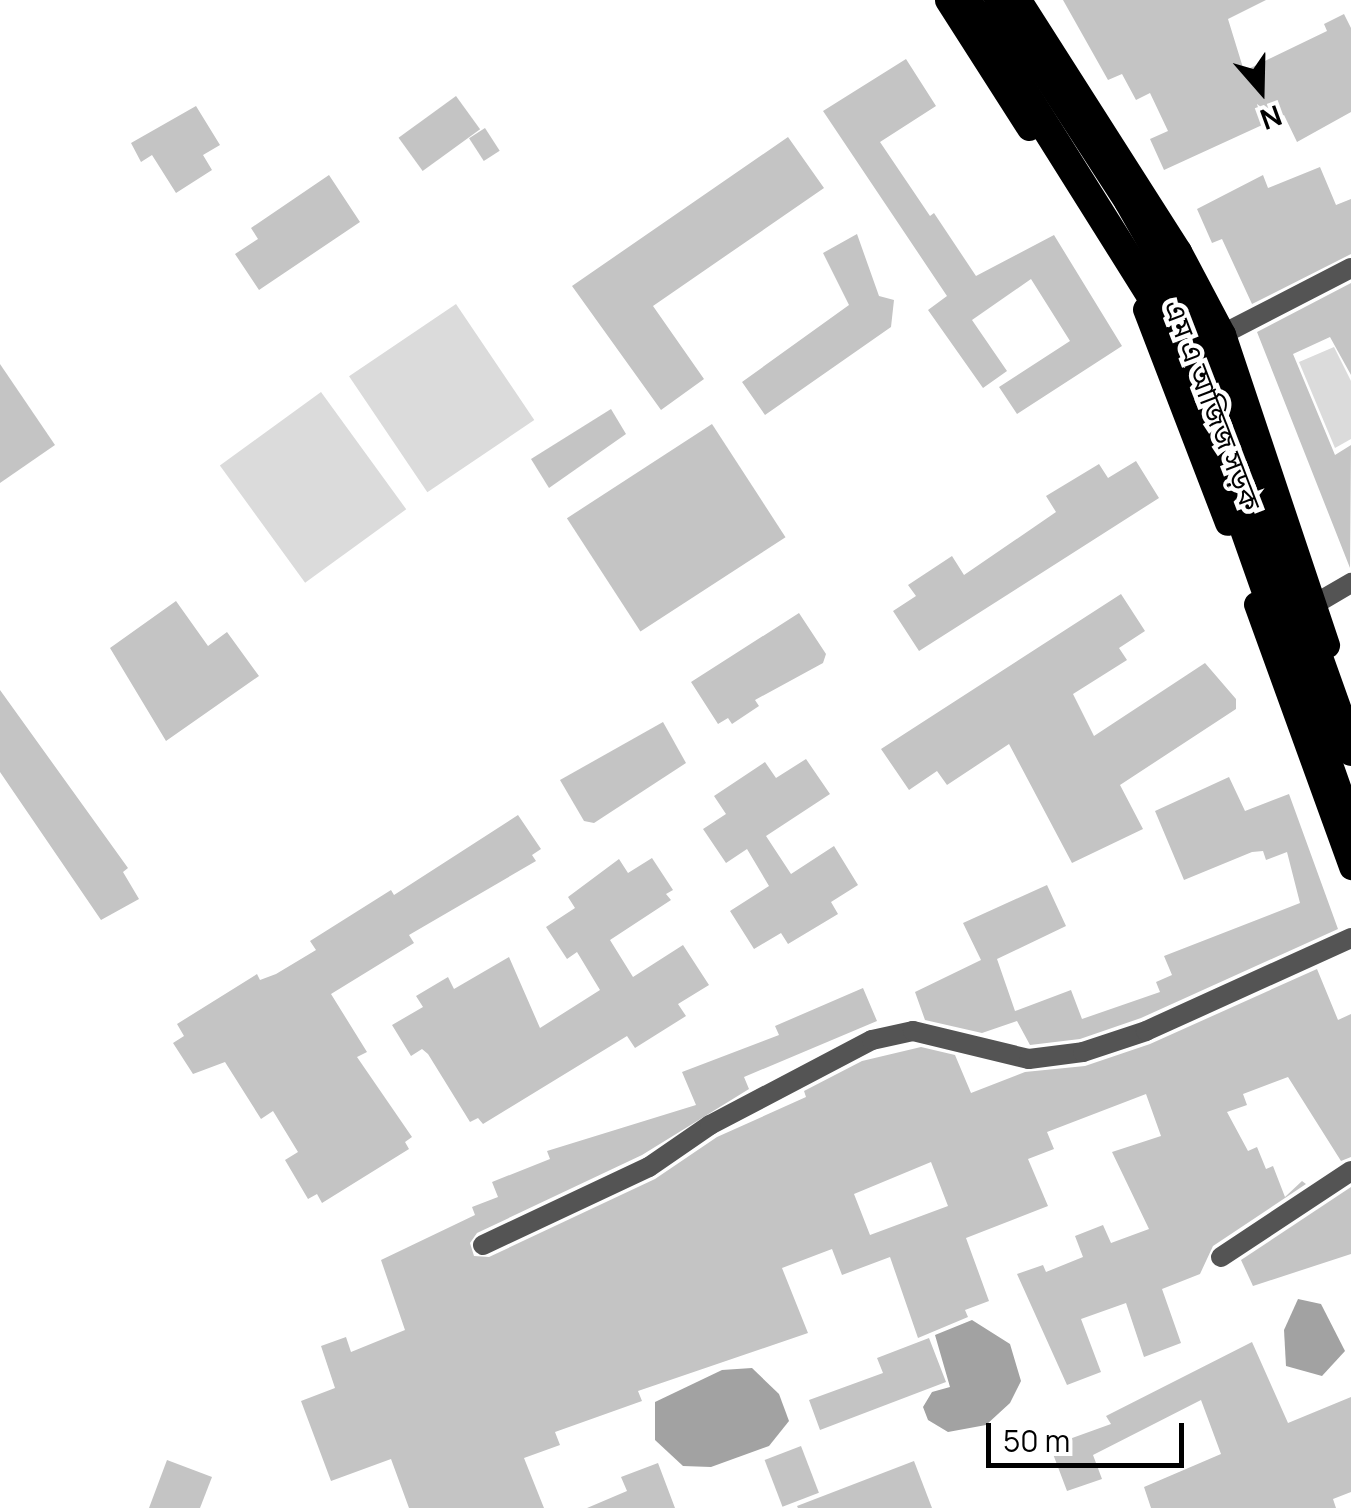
<!DOCTYPE html>
<meta charset="utf-8">
<style>
body{margin:0}
#map{position:relative;width:1351px;height:1508px;overflow:hidden;background:#fff;font-family:Manrope,"Noto Sans Bengali",sans-serif}
div>[style]{position:absolute}
[style*='--x']{left:calc(var(--x)*1px);top:calc(var(--y)*1px);width:calc(var(--w)*1px);rotate:calc(var(--a)*1deg)}
.green>*{inset:0;background:#dbdbdb;transform-origin:0 0}
.water>*{inset:0;background:#a2a2a2}
.building>*{inset:0;background:#c4c4c4;transform-origin:0 0}
.street>*{height:20px;margin:-10px;padding:0 10px;transform-origin:10px;border-radius:10px;background:#545454}
.primary>*{height:25px;margin:-12.5px;padding:0 12.5px;transform-origin:12.5px;border-radius:12.5px;background:#000}
.highway>*{height:30px;margin:-15px;padding:0 15px;transform-origin:15px;border-radius:15px;background:#000}
span{translate:-50% -50%;white-space:nowrap;text-align:center;line-height:1.15;-webkit-text-stroke:9px #fff;paint-order:stroke}
.street-label{font-size:28px;color:#000}
.north{position:absolute;left:1211px;top:40px;width:100px;height:100px;-webkit-text-stroke:8px #fff;paint-order:stroke;rotate:160deg;font-size:28px;font-weight:700;line-height:40px;text-align:center;color:#000}
.north::after{content:'';display:block;margin:auto;width:35px;height:45px;background:#000;clip-path:polygon(50% 0,100% 100%,50% 72%,0 100%)}
.scale{position:absolute;left:986px;top:1423px;width:198px;height:45px;box-sizing:border-box;border:5px solid #000;border-top:0;padding-left:12px;font-size:30px;line-height:35px;white-space:nowrap;color:#000;-webkit-text-stroke:8px #fff;paint-order:stroke}
</style>
<div id="map">
<div class="green">
<i style="left:456px;top:304px;width:140px;height:129px;rotate:56deg"></i>
<i style="clip-path:polygon(1334px 347px,1351px 381px,1351px 439px,1335px 448px,1299px 362px)"></i>
<i style="left:321px;top:392px;width:145px;height:125px;rotate:54deg"></i>
</div>
<div class="water">
<i style="clip-path:polygon(1298px 1299px,1321px 1304px,1345px 1351px,1322px 1376px,1286px 1366px,1284px 1330px)"></i>
<i style="clip-path:polygon(972px 1320px,1010px 1344px,1021px 1381px,1010px 1403px,986px 1425px,948px 1432px,928px 1420px,923px 1407px,932px 1392px,950px 1387px,935px 1335px)"></i>
<i style="clip-path:polygon(752px 1368px,779px 1394px,789px 1421px,769px 1446px,711px 1467px,683px 1466px,655px 1440px,655px 1402px,722px 1370px)"></i>
</div>
<div class="building">
<i style="clip-path:polygon(1063px 0,1266px 0,1228px 19px,1244px 71px,1327px 31px,1324px 24px,1344px 14px,1351px 28px,1351px 112px,1297px 142px,1284px 115px,1164px 170px,1150px 139px,1168px 131px,1150px 93px,1136px 100px,1122px 74px,1108px 80px)"></i>
<i style="clip-path:polygon(906px 59px,936px 106px,880px 142px,930px 216px,934px 213px,976px 276px,1054px 235px,1122px 346px,1017px 414px,999px 387px,1070px 341px,1031px 279px,972px 320px,1007px 371px,983px 388px,928px 310px,947px 296px,823px 111px)"></i>
<i style="left:456px;top:96px;width:41px;height:71px;rotate:54deg"></i>
<i style="clip-path:polygon(196px 106px,220px 145px,203px 155px,212px 170px,176px 193px,152px 155px,141px 162px,131px 143px)"></i>
<i style="left:485px;top:128px;width:27px;height:19px;rotate:57deg"></i>
<i style="clip-path:polygon(788px 137px,824px 188px,653px 306px,704px 379px,661px 410px,572px 286px)"></i>
<i style="clip-path:polygon(1320px 167px,1336px 205px,1351px 199px,1351px 254px,1252px 304px,1222px 239px,1212px 243px,1197px 209px,1263px 175px,1268px 188px)"></i>
<i style="clip-path:polygon(329px 175px,360px 222px,259px 290px,235px 254px,258px 239px,251px 228px)"></i>
<i style="clip-path:polygon(857px 234px,879px 296px,894px 300px,891px 327px,765px 415px,742px 382px,849px 305px,823px 253px)"></i>
<i style="clip-path:polygon(1351px 283px,1351px 375px,1330px 337px,1293px 354px,1335px 455px,1351px 445px,1350px 568px,1257px 332px)"></i>
<i style="clip-path:polygon(0 364px,55px 445px,0 483px)"></i>
<i style="clip-path:polygon(611px 409px,626px 434px,549px 488px,531px 459px)"></i>
<i style="left:712px;top:424px;width:135px;height:173px;rotate:57deg"></i>
<i style="clip-path:polygon(1136px 461px,1159px 498px,919px 651px,893px 611px,916px 596px,908px 585px,952px 556px,964px 575px,1056px 512px,1046px 496px,1099px 464px,1108px 478px)"></i>
<i style="clip-path:polygon(1121px 594px,1145px 631px,1119px 648px,1127px 660px,1073px 694px,1094px 736px,1205px 663px,1236px 699px,1236px 709px,1120px 785px,1143px 829px,1072px 863px,1009px 744px,947px 785px,937px 771px,909px 790px,881px 749px)"></i>
<i style="clip-path:polygon(176px 601px,208px 646px,227px 632px,259px 676px,166px 741px,110px 648px)"></i>
<i style="clip-path:polygon(799px 613px,826px 654px,823px 663px,755px 700px,759px 706px,732px 724px,728px 718px,718px 724px,691px 682px)"></i>
<i style="clip-path:polygon(0 690px,128px 868px,123px 872px,139px 899px,101px 920px,0 772px)"></i>
<i style="clip-path:polygon(663px 722px,686px 763px,594px 823px,584px 821px,560px 780px)"></i>
<i style="clip-path:polygon(806px 759px,830px 794px,766px 836px,791px 874px,834px 846px,858px 885px,831px 902px,838px 914px,788px 944px,781px 933px,754px 949px,730px 911px,769px 886px,747px 849px,726px 863px,703px 829px,726px 814px,714px 796px,765px 762px,776px 778px)"></i>
<i style="clip-path:polygon(1229px 777px,1245px 811px,1289px 794px,1338px 929px,1141px 1018px,1080px 1039px,1030px 1045px,1017px 1021px,982px 1033px,925px 1020px,915px 992px,981px 960px,963px 923px,1047px 885px,1066px 926px,997px 959px,1015px 1011px,1071px 990px,1082px 1019px,1160px 992px,1156px 982px,1172px 975px,1164px 956px,1300px 903px,1287px 852px,1266px 860px,1263px 851px,1252px 852px,1184px 880px,1155px 811px)"></i>
<i style="clip-path:polygon(518px 815px,541px 849px,532px 855px,536px 861px,409px 935px,414px 943px,331px 994px,367px 1052px,357px 1057px,412px 1137px,405px 1142px,409px 1149px,322px 1203px,317px 1194px,308px 1199px,285px 1160px,298px 1152px,273px 1111px,261px 1119px,225px 1062px,193px 1074px,173px 1043px,184px 1036px,177px 1024px,257px 974px,260px 980px,276px 974px,316px 950px,310px 941px,391px 890px,394px 895px)"></i>
<i style="clip-path:polygon(652px 858px,673px 890px,666px 894px,671px 900px,610px 940px,633px 977px,683px 945px,709px 985px,678px 1004px,686px 1016px,635px 1048px,627px 1036px,483px 1124px,478px 1118px,470px 1122px,428px 1054px,422px 1049px,411px 1056px,392px 1025px,423px 1007px,416px 996px,448px 977px,454px 989px,509px 957px,540px 1028px,600px 990px,577px 952px,567px 959px,546px 927px,575px 908px,568px 897px,619px 859px,628px 873px)"></i>
<i style="clip-path:polygon(evenodd,1317px 969px,1338px 1020px,1351px 1014px,1351px 1157px,1341px 1161px,1288px 1077px,1243px 1094px,1247px 1105px,1227px 1112px,1248px 1151px,1257px 1147px,1266px 1169px,1273px 1166px,1285px 1197px,1302px 1181px,1306px 1184px,1213px 1246px,1200px 1274px,1162px 1289px,1181px 1343px,1144px 1357px,1126px 1303px,1081px 1319px,1101px 1372px,1067px 1385px,1017px 1274px,1043px 1265px,1046px 1272px,1083px 1257px,1075px 1236px,1103px 1225px,1111px 1243px,1149px 1229px,1112px 1152px,1161px 1136px,1146px 1094px,1047px 1132px,1054px 1149px,1028px 1159px,1048px 1206px,966px 1238px,989px 1301px,965px 1310px,968px 1317px,918px 1338px,890px 1257px,842px 1275px,832px 1249px,782px 1268px,808px 1333px,638px 1391px,642px 1401px,555px 1432px,560px 1445px,524px 1458px,544px 1508px,409px 1508px,391px 1459px,331px 1481px,301px 1401px,335px 1388px,321px 1346px,346px 1337px,351px 1352px,405px 1330px,381px 1260px,475px 1215px,472px 1207px,498px 1197px,492px 1182px,550px 1159px,547px 1151px,696px 1105px,682px 1072px,779px 1035px,775px 1026px,863px 988px,877px 1021px,744px 1077px,749px 1089px,642px 1155px,477px 1233px,470px 1243px,474px 1256px,489px 1257px,655px 1179px,717px 1137px,806px 1097px,804px 1091px,862px 1061px,921px 1047px,955px 1055px,971px 1093px,1025px 1072px,1085px 1066px,1150px 1044px,1317px 969px,931px 1162px,948px 1206px,870px 1235px,854px 1194px,931px 1162px)"></i>
<i style="clip-path:polygon(1351px 1187px,1351px 1254px,1253px 1286px,1241px 1260px)"></i>
<i style="clip-path:polygon(929px 1338px,946px 1382px,820px 1430px,809px 1400px,883px 1373px,877px 1358px)"></i>
<i style="clip-path:polygon(1252px 1342px,1288px 1423px,1351px 1397px,1351px 1492px,1333px 1499px,1336px 1508px,1151px 1508px,1144px 1487px,1221px 1454px,1201px 1400px,1093px 1455px,1102px 1479px,1067px 1491px,1050px 1446px,1111px 1424px,1106px 1416px)"></i>
<i style="left:801px;top:1446px;width:50px;height:39px;rotate:69deg"></i>
<i style="clip-path:polygon(167px 1460px,212px 1477px,200px 1508px,149px 1508px)"></i>
<i style="clip-path:polygon(914px 1461px,932px 1508px,798px 1508px,797px 1506px)"></i>
<i style="clip-path:polygon(658px 1463px,675px 1508px,587px 1508px,627px 1491px,621px 1477px)"></i>
</div>
<div class="street">
<i style="--x:1223;--y:334;--w:144;--a:-27.3"></i>
<i style="--x:1315;--y:604;--w:42;--a:-30.3"></i>
<i style="--x:483;--y:1245;--w:183;--a:-25.2"></i>
<i style="--x:649;--y:1167;--w:74;--a:-34.5"></i>
<i style="--x:710;--y:1125;--w:183;--a:-27.7"></i>
<i style="--x:872;--y:1040;--w:42;--a:-12.4"></i>
<i style="--x:913;--y:1031;--w:119;--a:13.6"></i>
<i style="--x:1029;--y:1059;--w:54;--a:-7.4"></i>
<i style="--x:1083;--y:1052;--w:66;--a:-18.4"></i>
<i style="--x:1146;--y:1031;--w:225;--a:-24.4"></i>
<i style="--x:1221;--y:1257;--w:156;--a:-33.5"></i>
</div>
<div class="primary">
<i style="--x:947;--y:0;--w:152;--a:57.4"></i>
<i style="--x:1019;--y:0;--w:298;--a:57.5"></i>
<i style="--x:1179;--y:251;--w:94;--a:62.1"></i>
<i style="--x:1223;--y:334;--w:328;--a:71.5"></i>
<i style="--x:1145;--y:309;--w:229;--a:69"></i>
<i style="--x:1256;--y:604;--w:280;--a:70.1"></i>
</div>
<div class="highway">
<i style="--x:966;--y:0;--w:398;--a:57.9"></i>
<i style="--x:1177;--y:337;--w:523;--a:70.56"></i>
<i style="--x:999;--y:0;--w:239;--a:57.1"></i>
<i style="--x:1129;--y:201;--w:144;--a:60.4"></i>
<i style="--x:1200;--y:326;--w:451;--a:70.4"></i>
</div>
<div class="street-label">
<span style="left:1213px;top:405px;rotate:69deg">এম এ আজিজ সড়ক</span>
</div>
<div class="north">N</div>
<div class="scale">50 m</div>
</div>
